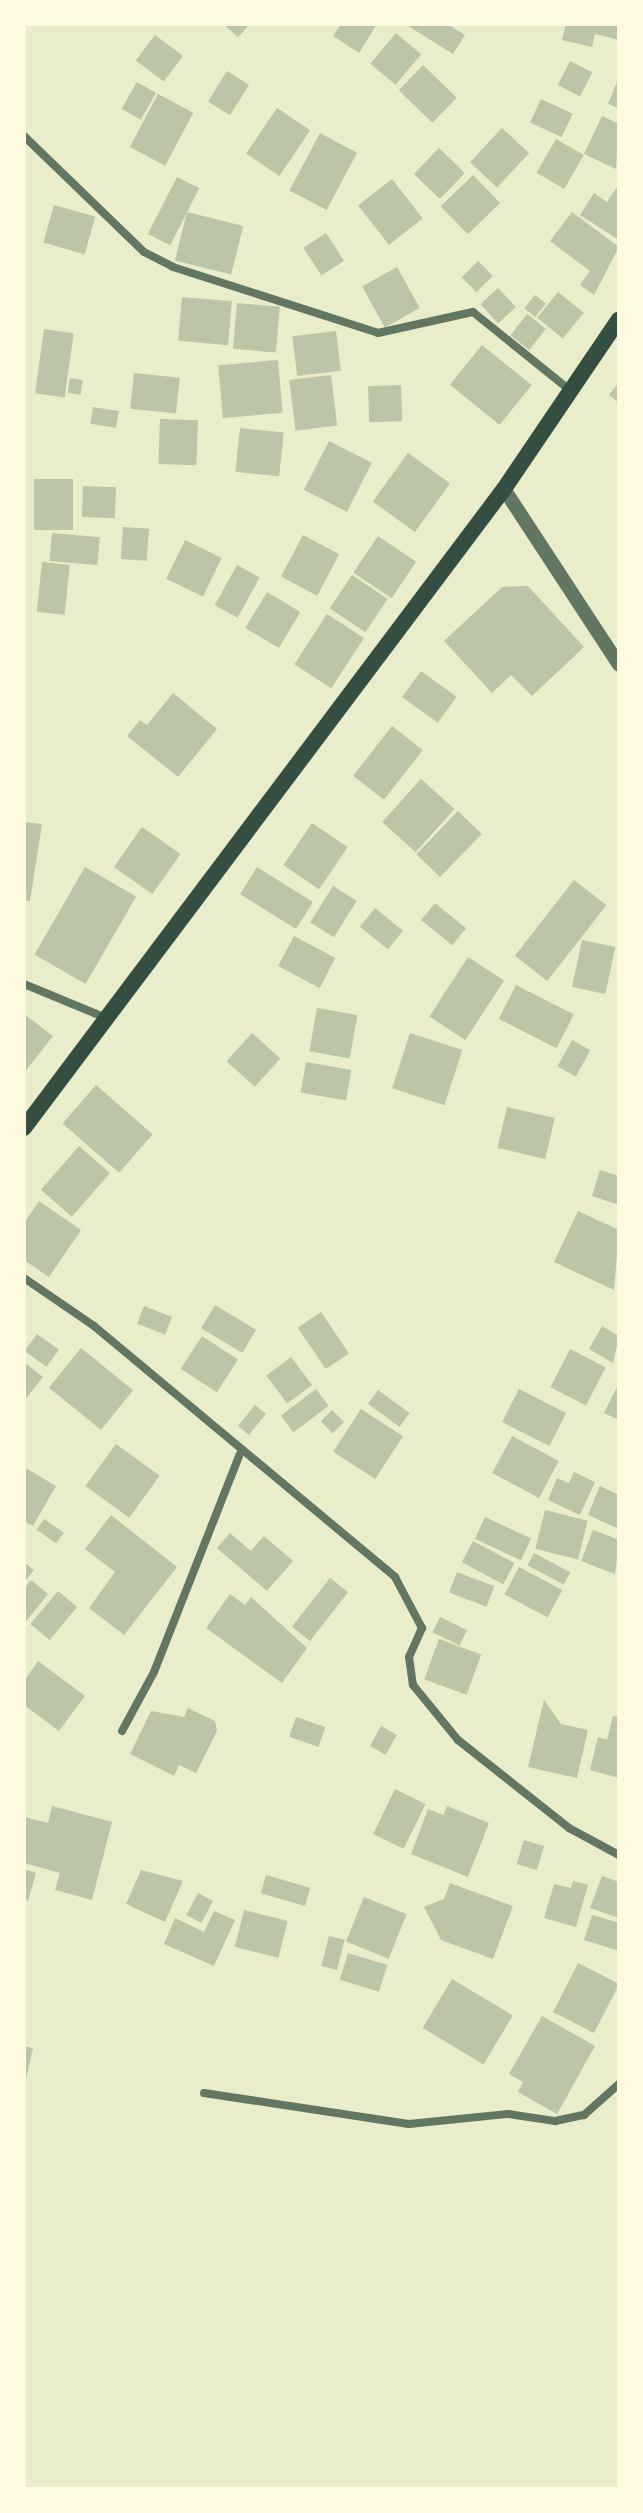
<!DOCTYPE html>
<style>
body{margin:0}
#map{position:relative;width:643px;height:2513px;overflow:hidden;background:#e9edc9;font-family:Merriweather,serif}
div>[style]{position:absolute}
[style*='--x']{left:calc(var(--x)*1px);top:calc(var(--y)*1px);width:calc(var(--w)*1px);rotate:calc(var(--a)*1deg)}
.building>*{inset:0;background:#bcc5a7;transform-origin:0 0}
.minor>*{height:8px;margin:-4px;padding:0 4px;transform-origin:4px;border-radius:4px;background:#617663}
.tertiary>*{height:14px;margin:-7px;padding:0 7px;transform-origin:7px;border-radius:7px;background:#617663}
.secondary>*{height:16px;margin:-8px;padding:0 8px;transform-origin:8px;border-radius:8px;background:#344e41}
span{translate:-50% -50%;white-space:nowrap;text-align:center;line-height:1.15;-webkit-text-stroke:8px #fefae0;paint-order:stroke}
.frame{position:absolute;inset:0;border:26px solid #fefae0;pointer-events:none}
</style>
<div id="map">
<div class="building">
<i style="clip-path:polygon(223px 24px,250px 24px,238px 37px)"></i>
<i style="clip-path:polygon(341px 24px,377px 24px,359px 53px,333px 36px)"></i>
<i style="clip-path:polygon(405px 24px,447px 24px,465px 35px,453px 54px)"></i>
<i style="clip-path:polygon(566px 24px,619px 24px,619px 40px,595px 34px,592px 47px,562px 40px)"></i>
<i style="left:396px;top:33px;width:33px;height:40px;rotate:40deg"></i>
<i style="left:155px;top:35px;width:35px;height:32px;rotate:37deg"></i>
<i style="left:570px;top:61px;width:25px;height:27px;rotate:27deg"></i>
<i style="left:423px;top:65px;width:47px;height:35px;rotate:44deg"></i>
<i style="left:227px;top:71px;width:26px;height:36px;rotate:32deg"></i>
<i style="clip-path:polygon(619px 77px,619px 108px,608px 104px)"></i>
<i style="left:137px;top:82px;width:22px;height:31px;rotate:30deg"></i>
<i style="left:158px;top:94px;width:40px;height:60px;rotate:28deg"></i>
<i style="left:541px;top:99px;width:35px;height:26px;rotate:25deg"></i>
<i style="left:277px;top:108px;width:40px;height:55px;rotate:34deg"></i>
<i style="clip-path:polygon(602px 116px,619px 124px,616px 169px,584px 154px)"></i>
<i style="left:502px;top:128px;width:37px;height:47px;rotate:43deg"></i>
<i style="left:320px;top:133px;width:42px;height:65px;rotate:28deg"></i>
<i style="left:556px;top:139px;width:32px;height:39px;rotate:30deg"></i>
<i style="left:439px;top:148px;width:36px;height:36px;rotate:44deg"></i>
<i style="left:473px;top:175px;width:39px;height:45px;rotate:46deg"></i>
<i style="left:177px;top:177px;width:25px;height:64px;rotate:27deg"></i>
<i style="left:392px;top:179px;width:50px;height:43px;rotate:52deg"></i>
<i style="clip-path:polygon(619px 184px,619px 240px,580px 215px,594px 193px,607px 202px)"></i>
<i style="left:54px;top:205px;width:43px;height:39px;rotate:16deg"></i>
<i style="left:187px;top:212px;width:58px;height:50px;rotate:14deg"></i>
<i style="clip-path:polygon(572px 212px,619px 247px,594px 295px,580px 285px,590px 271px,550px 241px)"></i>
<i style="left:326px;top:233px;width:33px;height:27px;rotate:57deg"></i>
<i style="left:478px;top:261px;width:21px;height:23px;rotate:45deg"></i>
<i style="left:397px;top:267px;width:47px;height:40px;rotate:61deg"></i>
<i style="left:498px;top:288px;width:26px;height:24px;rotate:47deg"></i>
<i style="left:558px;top:292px;width:33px;height:33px;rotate:39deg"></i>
<i style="left:535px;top:295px;width:14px;height:17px;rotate:39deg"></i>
<i style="left:182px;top:297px;width:50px;height:44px;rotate:5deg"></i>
<i style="left:237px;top:303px;width:43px;height:46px;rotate:5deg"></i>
<i style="left:527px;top:314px;width:24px;height:27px;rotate:38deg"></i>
<i style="left:44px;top:329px;width:30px;height:65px;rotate:8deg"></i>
<i style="left:336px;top:331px;width:40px;height:44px;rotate:83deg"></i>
<i style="left:482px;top:345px;width:64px;height:51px;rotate:39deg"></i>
<i style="left:278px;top:360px;width:53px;height:60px;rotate:85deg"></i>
<i style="left:134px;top:373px;width:46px;height:36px;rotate:6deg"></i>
<i style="left:331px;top:375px;width:51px;height:42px;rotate:83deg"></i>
<i style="left:70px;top:378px;width:13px;height:15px;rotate:9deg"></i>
<i style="clip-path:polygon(619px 382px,619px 403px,609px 395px)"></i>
<i style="left:401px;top:385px;width:36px;height:33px;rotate:88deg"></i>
<i style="left:93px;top:407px;width:26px;height:17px;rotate:9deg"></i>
<i style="left:160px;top:419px;width:38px;height:45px;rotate:2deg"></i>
<i style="left:240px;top:428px;width:44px;height:44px;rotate:6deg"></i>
<i style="left:329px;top:441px;width:48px;height:55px;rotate:27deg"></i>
<i style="left:408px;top:453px;width:52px;height:60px;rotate:36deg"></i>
<i style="left:34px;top:479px;width:39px;height:51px"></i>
<i style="left:83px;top:486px;width:33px;height:31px;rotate:2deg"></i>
<i style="left:123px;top:527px;width:26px;height:32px;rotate:4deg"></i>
<i style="left:52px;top:533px;width:48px;height:28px;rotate:5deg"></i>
<i style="left:303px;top:535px;width:41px;height:47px;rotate:28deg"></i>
<i style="left:378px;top:536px;width:46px;height:44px;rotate:34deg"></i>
<i style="left:185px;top:540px;width:41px;height:43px;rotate:26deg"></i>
<i style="left:42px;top:562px;width:28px;height:50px;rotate:6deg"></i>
<i style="left:237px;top:565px;width:26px;height:46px;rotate:29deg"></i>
<i style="left:352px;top:575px;width:43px;height:40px;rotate:34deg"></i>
<i style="clip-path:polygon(528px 586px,584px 647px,532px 696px,511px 675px,492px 693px,444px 641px,502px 587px)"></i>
<i style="left:267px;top:592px;width:39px;height:42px;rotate:31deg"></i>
<i style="left:327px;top:614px;width:44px;height:60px;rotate:33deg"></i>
<i style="left:421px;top:671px;width:44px;height:32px;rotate:36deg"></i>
<i style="clip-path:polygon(173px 693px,217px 729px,178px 777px,127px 736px,140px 720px,147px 725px)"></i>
<i style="left:392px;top:726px;width:39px;height:63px;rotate:38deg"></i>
<i style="left:421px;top:779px;width:45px;height:58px;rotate:42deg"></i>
<i style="left:458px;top:811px;width:33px;height:60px;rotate:44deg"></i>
<i style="clip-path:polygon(24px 822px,42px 824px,30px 901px,24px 900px)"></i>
<i style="left:312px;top:823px;width:43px;height:51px;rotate:34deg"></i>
<i style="left:142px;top:827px;width:47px;height:49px;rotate:35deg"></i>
<i style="left:85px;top:867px;width:59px;height:101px;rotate:30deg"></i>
<i style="left:257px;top:867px;width:66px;height:32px;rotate:32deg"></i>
<i style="left:574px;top:880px;width:41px;height:96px;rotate:38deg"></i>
<i style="left:333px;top:886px;width:28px;height:43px;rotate:32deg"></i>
<i style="left:435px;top:903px;width:40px;height:22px;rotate:39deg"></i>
<i style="left:375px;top:908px;width:36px;height:24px;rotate:39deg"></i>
<i style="left:294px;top:936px;width:47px;height:34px;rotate:28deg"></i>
<i style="left:582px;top:940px;width:34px;height:48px;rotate:12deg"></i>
<i style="left:468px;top:957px;width:43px;height:71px;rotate:33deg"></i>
<i style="left:516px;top:985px;width:65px;height:38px;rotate:27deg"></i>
<i style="left:317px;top:1008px;width:41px;height:44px;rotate:10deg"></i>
<i style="clip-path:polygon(24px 1014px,53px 1036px,24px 1073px)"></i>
<i style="left:252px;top:1033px;width:38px;height:38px;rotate:42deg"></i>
<i style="left:410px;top:1033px;width:55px;height:58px;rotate:18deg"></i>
<i style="left:572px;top:1040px;width:21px;height:30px;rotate:29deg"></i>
<i style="left:306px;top:1062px;width:46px;height:31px;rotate:10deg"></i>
<i style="left:96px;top:1085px;width:75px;height:51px;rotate:41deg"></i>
<i style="left:507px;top:1107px;width:49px;height:42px;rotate:13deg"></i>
<i style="left:79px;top:1146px;width:41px;height:58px;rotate:41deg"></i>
<i style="clip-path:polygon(600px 1170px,619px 1176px,619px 1205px,592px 1196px)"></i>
<i style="clip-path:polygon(39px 1201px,81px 1230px,49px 1277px,24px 1260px,24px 1223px)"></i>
<i style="clip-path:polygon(578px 1211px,619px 1230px,614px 1290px,554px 1262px)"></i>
<i style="left:215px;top:1305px;width:48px;height:27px;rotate:31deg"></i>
<i style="left:144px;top:1306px;width:30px;height:19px;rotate:21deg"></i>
<i style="left:321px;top:1312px;width:50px;height:28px;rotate:56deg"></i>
<i style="clip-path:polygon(602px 1326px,619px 1336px,613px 1363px,589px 1349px)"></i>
<i style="left:37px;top:1334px;width:27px;height:21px;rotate:36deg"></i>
<i style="left:202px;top:1336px;width:43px;height:39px;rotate:33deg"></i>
<i style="left:81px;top:1348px;width:67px;height:51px;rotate:39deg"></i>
<i style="left:570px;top:1349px;width:40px;height:43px;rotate:27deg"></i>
<i style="left:291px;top:1357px;width:35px;height:31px;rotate:53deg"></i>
<i style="clip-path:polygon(24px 1362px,43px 1377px,24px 1401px)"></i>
<i style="clip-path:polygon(617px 1387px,619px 1388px,619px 1420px,604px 1413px)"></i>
<i style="left:316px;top:1389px;width:21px;height:44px;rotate:53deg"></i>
<i style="left:519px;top:1389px;width:53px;height:37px;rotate:27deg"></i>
<i style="left:378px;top:1390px;width:39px;height:17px;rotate:36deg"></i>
<i style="left:255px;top:1405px;width:14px;height:27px;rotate:39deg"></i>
<i style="left:361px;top:1409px;width:50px;height:51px;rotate:33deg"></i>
<i style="left:332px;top:1410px;width:17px;height:16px;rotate:45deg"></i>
<i style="left:512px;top:1436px;width:53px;height:42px;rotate:28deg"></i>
<i style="left:116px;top:1444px;width:54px;height:52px;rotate:36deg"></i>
<i style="clip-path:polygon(24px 1467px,56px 1486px,33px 1526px,24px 1521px)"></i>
<i style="clip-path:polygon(574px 1472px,595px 1482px,580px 1515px,548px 1500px,557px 1478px,569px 1483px)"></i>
<i style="clip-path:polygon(600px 1486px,619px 1495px,619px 1529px,588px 1515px)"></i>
<i style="left:545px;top:1510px;width:44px;height:40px;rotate:14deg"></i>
<i style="clip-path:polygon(111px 1515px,177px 1567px,124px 1635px,89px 1608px,115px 1572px,85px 1549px)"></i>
<i style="left:485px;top:1517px;width:51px;height:24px;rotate:25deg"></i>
<i style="left:44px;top:1519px;width:24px;height:13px;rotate:35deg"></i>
<i style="clip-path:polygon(593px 1530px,619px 1540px,615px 1574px,581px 1561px)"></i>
<i style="clip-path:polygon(230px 1533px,251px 1551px,264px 1536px,293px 1561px,267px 1591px,217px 1548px)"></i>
<i style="left:473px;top:1541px;width:47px;height:24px;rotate:28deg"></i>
<i style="left:534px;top:1553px;width:41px;height:14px;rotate:28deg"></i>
<i style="clip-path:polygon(24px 1562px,34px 1570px,24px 1583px)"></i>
<i style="left:519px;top:1567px;width:49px;height:31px;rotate:28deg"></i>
<i style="left:457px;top:1572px;width:40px;height:22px;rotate:21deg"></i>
<i style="left:330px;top:1578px;width:23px;height:62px;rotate:38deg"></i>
<i style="clip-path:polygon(31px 1580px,48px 1594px,24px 1624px,24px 1589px)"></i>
<i style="left:58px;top:1591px;width:25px;height:43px;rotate:40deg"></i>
<i style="clip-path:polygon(230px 1594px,245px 1605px,251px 1597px,307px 1648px,282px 1683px,206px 1628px)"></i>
<i style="left:440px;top:1617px;width:30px;height:17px;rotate:26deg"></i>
<i style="left:439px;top:1639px;width:45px;height:43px;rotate:20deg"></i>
<i style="clip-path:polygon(38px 1661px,85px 1696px,59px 1731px,24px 1705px,24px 1681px)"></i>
<i style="clip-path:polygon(544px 1700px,561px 1724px,588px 1730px,577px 1778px,528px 1767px)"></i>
<i style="clip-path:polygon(188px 1708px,215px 1721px,217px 1731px,196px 1773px,179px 1765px,174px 1776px,130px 1754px,151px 1711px,184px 1717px)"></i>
<i style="clip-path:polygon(613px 1716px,619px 1717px,619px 1778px,590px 1770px,598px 1737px,607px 1740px)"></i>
<i style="left:296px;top:1717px;width:31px;height:21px;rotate:19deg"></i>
<i style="left:381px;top:1726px;width:18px;height:23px;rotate:29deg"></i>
<i style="left:395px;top:1789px;width:34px;height:50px;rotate:26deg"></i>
<i style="clip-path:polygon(52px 1806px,112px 1822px,92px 1900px,55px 1890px,60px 1873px,24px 1863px,24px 1817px,48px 1823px)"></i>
<i style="clip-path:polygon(447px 1806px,489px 1823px,468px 1877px,411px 1854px,428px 1809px,443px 1815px)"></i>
<i style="left:524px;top:1840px;width:21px;height:25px;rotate:17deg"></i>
<i style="clip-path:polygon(24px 1869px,36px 1873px,28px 1901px,24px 1900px)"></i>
<i style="clip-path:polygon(141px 1870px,183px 1881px,165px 1922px,126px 1904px)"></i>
<i style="left:266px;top:1875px;width:46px;height:19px;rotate:16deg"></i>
<i style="clip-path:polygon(602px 1876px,619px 1882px,619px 1918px,590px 1908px)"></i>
<i style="clip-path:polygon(573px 1881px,588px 1885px,576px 1927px,544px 1918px,554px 1884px,571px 1888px)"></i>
<i style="clip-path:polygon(450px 1883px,513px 1906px,493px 1959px,441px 1940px,424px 1907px,444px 1899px)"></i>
<i style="left:198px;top:1893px;width:17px;height:25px;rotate:28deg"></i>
<i style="left:364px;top:1897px;width:46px;height:48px;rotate:22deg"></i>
<i style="left:244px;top:1910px;width:45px;height:38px;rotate:14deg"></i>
<i style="clip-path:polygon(214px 1911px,235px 1920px,214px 1966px,164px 1944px,175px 1918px,204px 1932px)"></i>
<i style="clip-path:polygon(592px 1915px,619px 1923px,619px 1951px,584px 1940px)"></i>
<i style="left:329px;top:1936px;width:16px;height:31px;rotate:14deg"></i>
<i style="left:348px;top:1953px;width:41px;height:28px;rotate:17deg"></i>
<i style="left:578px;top:1963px;width:46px;height:55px;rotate:27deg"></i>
<i style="left:452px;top:1979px;width:71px;height:57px;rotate:31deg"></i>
<i style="clip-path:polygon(542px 2016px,595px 2046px,557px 2114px,518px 2092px,523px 2082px,509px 2074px)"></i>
<i style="clip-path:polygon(24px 2046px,33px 2048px,25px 2084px,24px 2084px)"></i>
</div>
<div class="minor">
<i style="--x:24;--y:136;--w:167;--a:44"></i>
<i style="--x:144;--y:252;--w:33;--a:27"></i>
<i style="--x:173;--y:267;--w:215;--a:17.8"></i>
<i style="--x:378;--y:333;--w:97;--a:-12.5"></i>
<i style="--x:473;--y:312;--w:126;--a:38.9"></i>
<i style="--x:24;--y:984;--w:89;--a:22.5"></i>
<i style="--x:24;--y:1278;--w:85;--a:34.4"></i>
<i style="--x:94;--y:1326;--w:392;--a:39.8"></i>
<i style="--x:395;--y:1577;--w:58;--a:62.1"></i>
<i style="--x:422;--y:1628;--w:32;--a:114"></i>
<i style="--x:409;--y:1657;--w:28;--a:82"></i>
<i style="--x:413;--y:1685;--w:71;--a:50.7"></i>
<i style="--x:458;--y:1740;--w:142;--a:38.4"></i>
<i style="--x:569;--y:1828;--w:57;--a:28.4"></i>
<i style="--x:122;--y:1731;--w:67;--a:-61.5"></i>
<i style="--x:154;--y:1672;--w:234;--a:-68.5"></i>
<i style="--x:204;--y:2093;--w:207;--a:8.6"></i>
<i style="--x:409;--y:2124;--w:100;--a:-5.8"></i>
<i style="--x:508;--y:2114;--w:48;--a:8.5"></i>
<i style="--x:555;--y:2121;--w:30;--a:-12"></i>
<i style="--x:584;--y:2115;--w:47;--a:-41.5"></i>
</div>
<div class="tertiary">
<i style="--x:504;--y:489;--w:210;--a:56.8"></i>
</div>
<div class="secondary">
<i style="--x:24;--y:1128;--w:799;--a:-53.09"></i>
<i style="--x:504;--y:489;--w:205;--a:-55.9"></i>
</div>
<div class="frame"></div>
</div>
